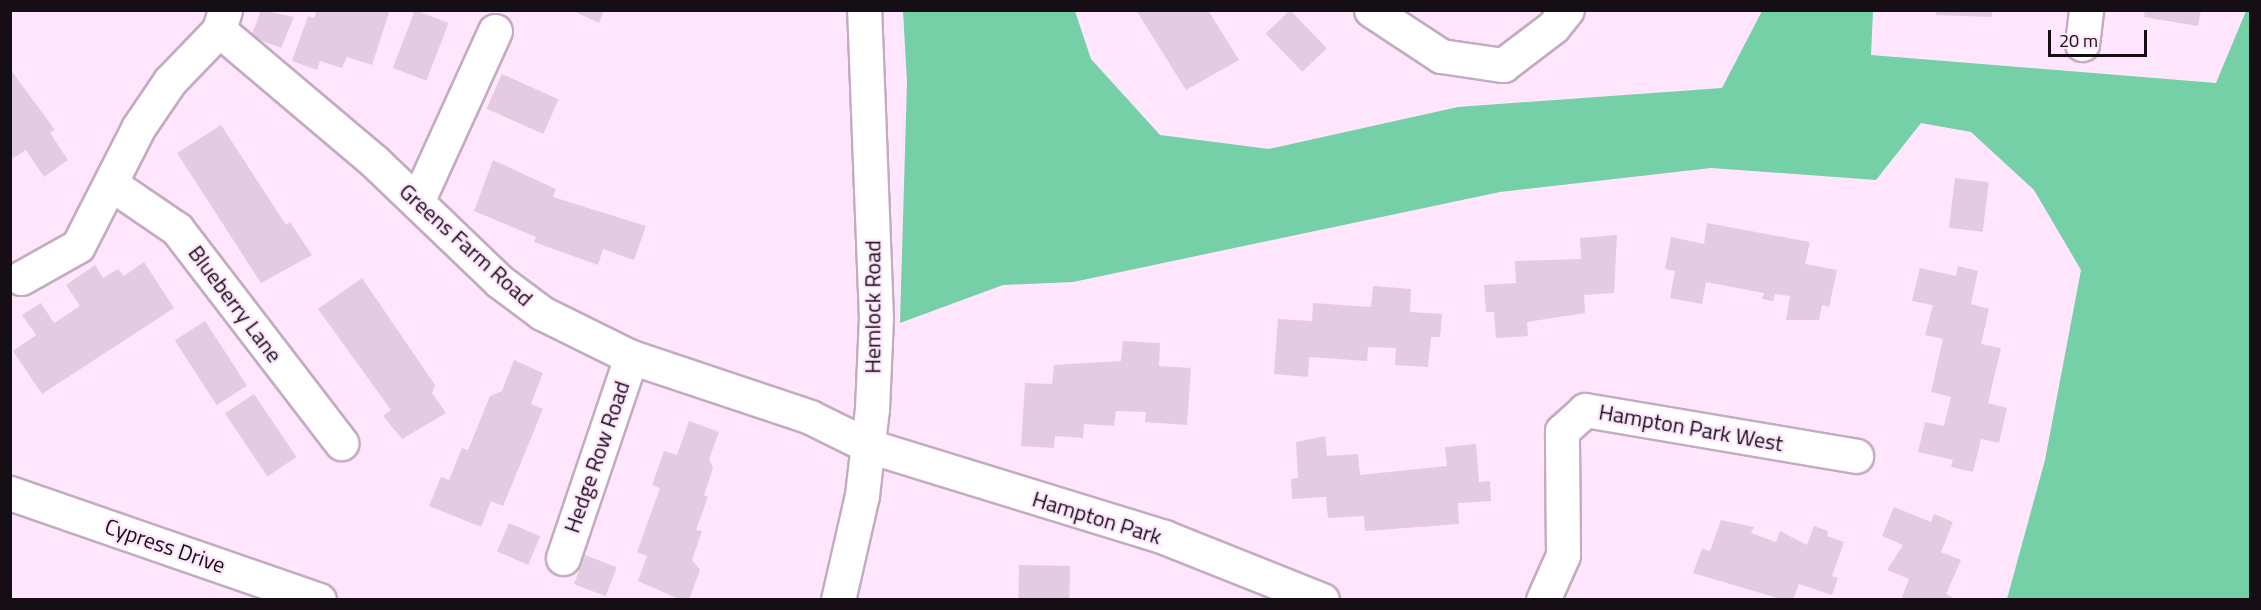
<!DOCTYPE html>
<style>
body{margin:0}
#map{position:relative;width:2261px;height:610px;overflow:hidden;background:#ffe6fd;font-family:"Titillium Web",sans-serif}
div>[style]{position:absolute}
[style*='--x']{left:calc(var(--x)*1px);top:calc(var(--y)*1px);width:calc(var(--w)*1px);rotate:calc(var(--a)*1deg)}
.forest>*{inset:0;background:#75cfa7}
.building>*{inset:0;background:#e3cbe1;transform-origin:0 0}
.roads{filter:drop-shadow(2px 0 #c3acc1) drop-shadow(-2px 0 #c3acc1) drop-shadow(0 2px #c3acc1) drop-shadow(0 -2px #c3acc1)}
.minor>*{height:33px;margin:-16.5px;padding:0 16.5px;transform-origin:16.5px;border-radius:16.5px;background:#fff}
span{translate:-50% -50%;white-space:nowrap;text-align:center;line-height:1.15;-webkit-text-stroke:4.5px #ffe6fd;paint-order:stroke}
.street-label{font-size:22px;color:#160e15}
.frame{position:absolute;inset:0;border:12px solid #160e15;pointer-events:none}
.scale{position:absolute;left:2048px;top:30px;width:99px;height:27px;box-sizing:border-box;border:3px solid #160e15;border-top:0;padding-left:8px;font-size:18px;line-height:21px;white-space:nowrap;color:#160e15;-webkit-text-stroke:4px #ffe6fd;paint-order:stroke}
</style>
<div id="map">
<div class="forest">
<i style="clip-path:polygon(903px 11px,1075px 11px,1091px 59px,1160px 135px,1269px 149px,1458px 107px,1722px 88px,1762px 11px,1873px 11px,1871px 55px,2216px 83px,2246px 11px,2250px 11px,2250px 599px,2007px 599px,2045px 460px,2081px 270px,2034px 190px,1971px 132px,1921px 123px,1876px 180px,1711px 168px,1500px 192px,1073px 282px,1003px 285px,900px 323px,907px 82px)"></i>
</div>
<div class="building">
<i style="clip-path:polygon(261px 10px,294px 17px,281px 48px,251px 37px)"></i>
<i style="clip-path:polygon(317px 10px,390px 10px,372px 65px,347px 57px,342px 68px,320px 61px,317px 70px,292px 61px,308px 16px,314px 18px)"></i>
<i style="left:415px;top:10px;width:36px;height:62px;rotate:21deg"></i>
<i style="clip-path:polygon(571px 10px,604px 10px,599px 23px)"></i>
<i style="clip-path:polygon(1136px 10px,1208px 10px,1239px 60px,1186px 90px)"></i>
<i style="left:1290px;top:10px;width:53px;height:34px;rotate:46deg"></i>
<i style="clip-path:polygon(1936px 10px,1992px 10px,1992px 17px,1936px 15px)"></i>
<i style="clip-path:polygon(2145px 10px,2201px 10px,2198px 26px,2144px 17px)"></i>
<i style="clip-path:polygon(10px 69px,55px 130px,50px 133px,68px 160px,44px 177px,26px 150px,10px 160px)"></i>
<i style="left:502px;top:74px;width:62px;height:38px;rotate:24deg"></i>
<i style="clip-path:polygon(221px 125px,286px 225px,290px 222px,312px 255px,261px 283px,177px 153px)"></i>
<i style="clip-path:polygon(493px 160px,556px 189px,553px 197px,646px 226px,634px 260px,603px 249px,598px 265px,534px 242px,536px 237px,474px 211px)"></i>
<i style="left:1955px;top:178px;width:34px;height:50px;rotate:7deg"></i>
<i style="clip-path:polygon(1707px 223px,1810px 242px,1805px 264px,1837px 270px,1829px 307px,1822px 305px,1819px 320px,1786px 320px,1790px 296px,1775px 294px,1773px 301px,1762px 299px,1764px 293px,1706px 282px,1702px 304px,1670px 298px,1675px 271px,1665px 269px,1671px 237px,1704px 244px)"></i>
<i style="clip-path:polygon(1617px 235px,1614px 293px,1584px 295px,1585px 313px,1527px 322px,1528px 336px,1496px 338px,1494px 312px,1486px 312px,1484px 285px,1516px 283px,1515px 261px,1581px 259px,1580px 238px)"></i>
<i style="clip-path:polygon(144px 262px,174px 308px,42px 394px,13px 351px,36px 335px,22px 315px,41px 303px,54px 323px,80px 306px,66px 285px,95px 265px,103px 278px,118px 269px,124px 276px)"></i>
<i style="clip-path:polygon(1958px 266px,1978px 271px,1971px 304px,1989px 309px,1981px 344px,2001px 348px,1988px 403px,2007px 408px,1999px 443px,1981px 439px,1973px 472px,1951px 467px,1953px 460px,1918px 452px,1925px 422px,1944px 426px,1951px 397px,1931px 392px,1943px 339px,1925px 335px,1933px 305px,1912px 301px,1920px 268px,1956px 276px)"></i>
<i style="clip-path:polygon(362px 278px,435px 385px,432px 393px,446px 413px,402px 439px,383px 416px,391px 410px,318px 309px)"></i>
<i style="clip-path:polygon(1373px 286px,1411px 289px,1410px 312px,1442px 314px,1440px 337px,1431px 337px,1428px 367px,1395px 365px,1396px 348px,1368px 347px,1367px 361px,1309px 357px,1308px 377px,1274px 374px,1278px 319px,1312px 321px,1313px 303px,1371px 307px)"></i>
<i style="left:205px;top:321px;width:77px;height:36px;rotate:57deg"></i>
<i style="clip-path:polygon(1123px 341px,1160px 343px,1159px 366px,1191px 368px,1187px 425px,1145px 422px,1146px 412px,1116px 411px,1114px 426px,1084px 424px,1083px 438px,1055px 436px,1054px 448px,1021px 446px,1025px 383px,1052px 384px,1054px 365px,1121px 361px)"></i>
<i style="clip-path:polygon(514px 360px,543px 373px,531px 404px,543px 409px,503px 506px,491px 501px,481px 527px,429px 506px,441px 477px,449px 480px,462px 448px,468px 450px,490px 396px,502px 391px)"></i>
<i style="left:254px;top:394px;width:76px;height:35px;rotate:56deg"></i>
<i style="clip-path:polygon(689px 421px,719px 432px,709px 459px,713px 468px,704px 495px,708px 497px,696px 530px,702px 531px,692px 560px,700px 570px,689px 600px,681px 600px,638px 581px,647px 556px,637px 552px,660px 488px,652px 485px,664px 451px,677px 455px)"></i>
<i style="clip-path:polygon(1325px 436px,1327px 456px,1358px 454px,1360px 475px,1447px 466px,1445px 447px,1476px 444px,1479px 482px,1490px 481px,1491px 501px,1458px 503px,1459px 524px,1365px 531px,1364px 516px,1328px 518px,1326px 497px,1292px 499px,1291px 479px,1298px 478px,1296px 442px)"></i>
<i style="clip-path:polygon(1894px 507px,1931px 522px,1934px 514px,1953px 522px,1941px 552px,1961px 560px,1946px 594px,1958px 600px,1901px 600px,1909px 579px,1887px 570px,1903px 545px,1882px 536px)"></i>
<i style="clip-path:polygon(1721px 520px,1754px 527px,1751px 533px,1776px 542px,1780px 531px,1807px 545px,1814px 526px,1828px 531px,1827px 536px,1844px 542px,1832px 576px,1838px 578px,1832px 595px,1799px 584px,1793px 600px,1784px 600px,1693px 573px,1702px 549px,1710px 551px)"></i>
<i style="left:509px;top:523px;width:34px;height:31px;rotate:23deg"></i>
<i style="left:585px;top:555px;width:34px;height:31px;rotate:21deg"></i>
<i style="left:1019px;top:565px;width:51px;height:35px;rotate:1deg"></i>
</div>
<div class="roads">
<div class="minor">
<i style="--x:225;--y:10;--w:21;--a:107"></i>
<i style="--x:219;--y:30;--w:202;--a:40.2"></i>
<i style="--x:373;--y:160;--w:175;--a:43.8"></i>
<i style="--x:499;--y:281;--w:54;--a:36.7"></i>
<i style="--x:542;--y:313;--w:99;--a:26.3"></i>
<i style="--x:631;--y:357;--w:189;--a:18.5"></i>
<i style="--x:810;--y:417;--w:66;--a:26.2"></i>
<i style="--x:869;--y:446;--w:309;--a:17.1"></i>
<i style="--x:1164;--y:537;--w:170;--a:21.7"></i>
<i style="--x:1371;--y:10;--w:84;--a:33.3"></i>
<i style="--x:1441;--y:56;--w:63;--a:8.3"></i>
<i style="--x:1503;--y:65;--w:63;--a:-37.2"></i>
<i style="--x:1553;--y:27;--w:22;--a:-51"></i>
<i style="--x:2082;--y:44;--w:34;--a:-83"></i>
<i style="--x:111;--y:184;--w:80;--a:34.3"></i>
<i style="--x:177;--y:229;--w:270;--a:52.5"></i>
<i style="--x:417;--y:202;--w:188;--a:-65.5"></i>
<i style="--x:21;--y:278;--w:65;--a:-29.3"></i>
<i style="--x:78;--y:246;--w:132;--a:-63"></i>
<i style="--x:138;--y:128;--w:57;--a:-55.8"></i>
<i style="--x:170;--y:81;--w:71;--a:-46.1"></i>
<i style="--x:10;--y:493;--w:327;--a:19.1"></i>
<i style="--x:563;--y:558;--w:212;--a:-71.3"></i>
<i style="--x:838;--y:600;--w:108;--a:-77.1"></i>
<i style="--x:862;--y:495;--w:87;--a:-83.4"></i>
<i style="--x:872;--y:409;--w:90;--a:-87.5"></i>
<i style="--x:876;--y:319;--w:309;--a:-92.2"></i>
<i style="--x:1543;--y:600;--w:49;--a:-66"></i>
<i style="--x:1563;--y:555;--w:124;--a:-90.5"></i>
<i style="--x:1562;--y:431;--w:31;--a:-42"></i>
<i style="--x:1585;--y:410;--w:275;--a:9.6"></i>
</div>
</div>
<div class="street-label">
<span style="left:466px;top:245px;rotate:42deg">Greens Farm Road</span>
<span style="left:235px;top:304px;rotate:53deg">Blueberry Lane</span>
<span style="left:873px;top:307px;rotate:-90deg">Hemlock Road</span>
<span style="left:1691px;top:428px;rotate:10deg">Hampton Park West</span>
<span style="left:597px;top:457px;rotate:-71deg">Hedge Row Road</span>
<span style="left:1097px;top:518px;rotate:17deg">Hampton Park</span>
<span style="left:165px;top:546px;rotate:19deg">Cypress Drive</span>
</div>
<div class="frame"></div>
<div class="scale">20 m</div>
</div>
